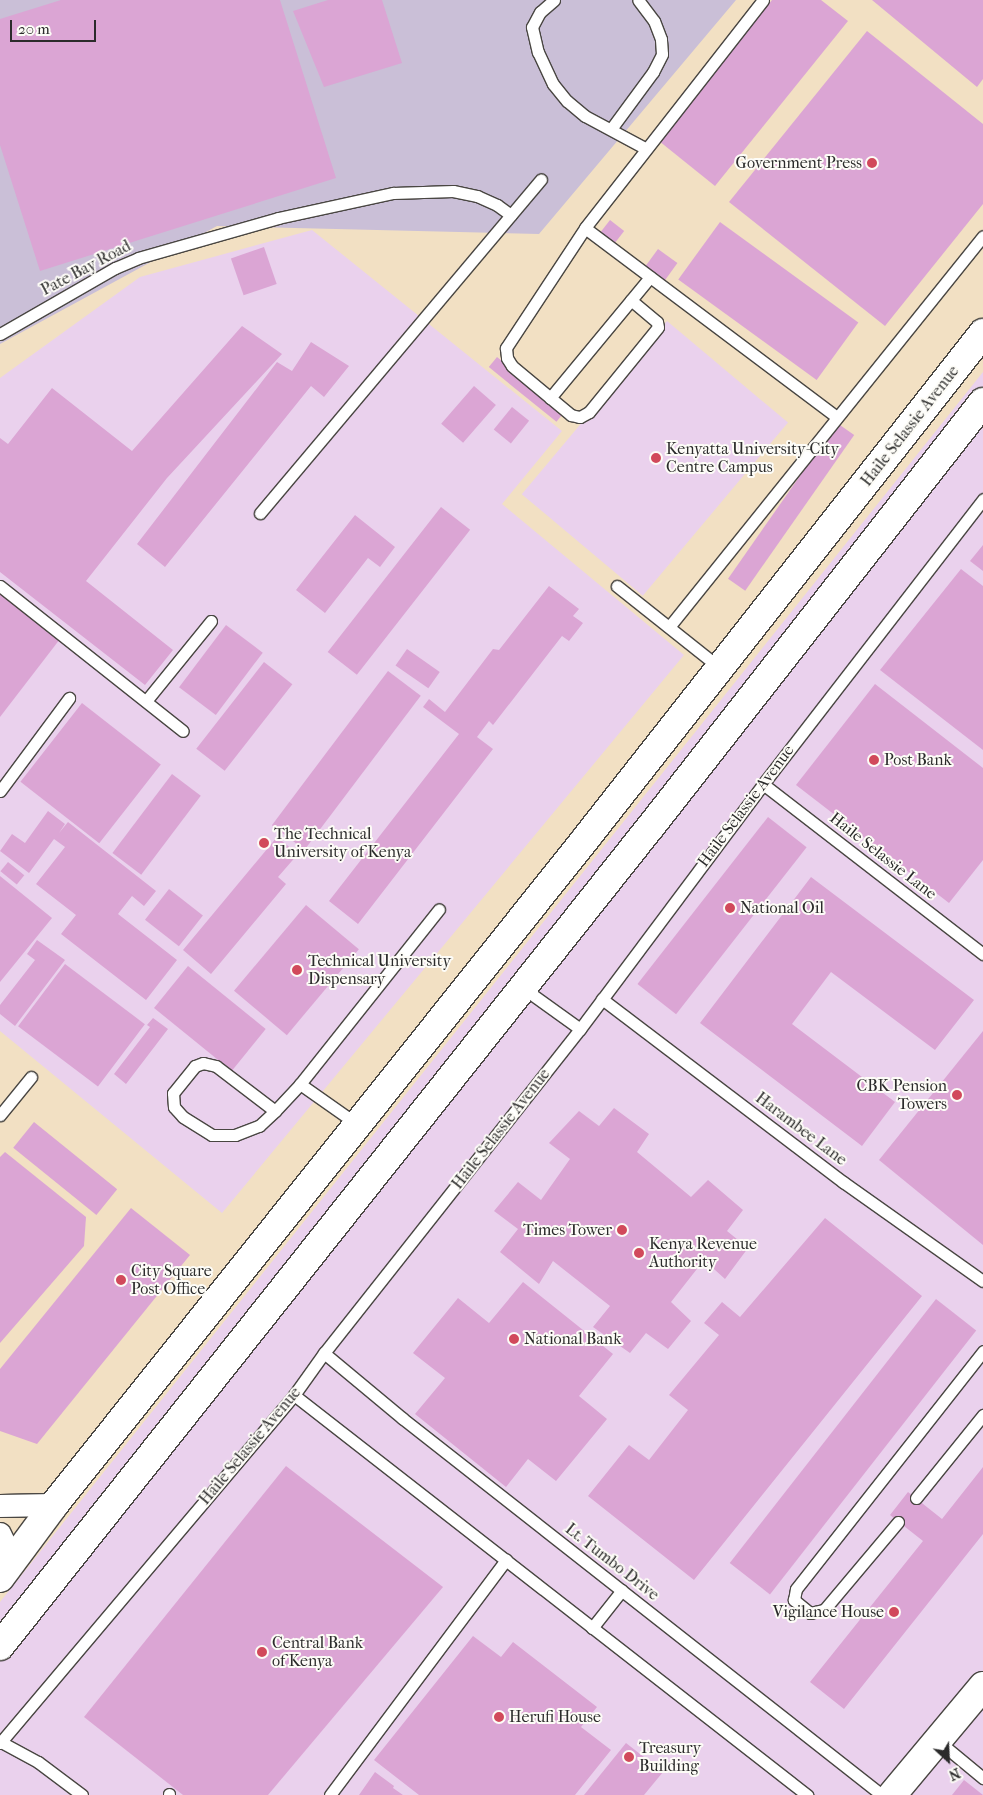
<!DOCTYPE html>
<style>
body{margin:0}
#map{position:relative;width:983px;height:1795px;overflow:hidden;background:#f2e0c3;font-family:"IM FELL French Canon",serif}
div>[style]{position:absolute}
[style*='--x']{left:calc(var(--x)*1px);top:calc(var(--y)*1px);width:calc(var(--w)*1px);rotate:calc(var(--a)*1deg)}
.built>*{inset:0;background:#ead1ed;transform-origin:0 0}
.industrial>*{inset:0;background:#cabfd7}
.building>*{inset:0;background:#dba5d4;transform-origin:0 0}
.roads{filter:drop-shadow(1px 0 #494642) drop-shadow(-1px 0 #494642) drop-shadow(0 1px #494642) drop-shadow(0 -1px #494642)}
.lane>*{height:11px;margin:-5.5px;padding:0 5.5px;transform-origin:5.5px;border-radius:5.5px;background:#fff}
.street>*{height:22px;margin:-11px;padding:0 11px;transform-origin:11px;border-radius:11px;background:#fff}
.secondary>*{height:28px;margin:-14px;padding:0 14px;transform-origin:14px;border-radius:14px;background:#fff}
.dots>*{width:14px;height:14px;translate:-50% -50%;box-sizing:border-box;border:2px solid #fdfcf7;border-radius:50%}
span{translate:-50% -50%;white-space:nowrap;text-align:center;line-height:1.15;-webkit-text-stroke:4px #fdfcf7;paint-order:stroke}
.poi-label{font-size:16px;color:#2b2b2b}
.right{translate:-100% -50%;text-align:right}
.left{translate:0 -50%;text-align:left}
.street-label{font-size:16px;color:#2b2b2b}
.north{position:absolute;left:923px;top:1735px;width:50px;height:50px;-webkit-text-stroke:4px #fdfcf7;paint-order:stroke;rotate:155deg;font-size:14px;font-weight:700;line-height:20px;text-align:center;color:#2b2b2b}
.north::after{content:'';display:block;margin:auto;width:18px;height:22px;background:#2b2b2b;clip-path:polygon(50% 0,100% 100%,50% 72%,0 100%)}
.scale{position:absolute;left:10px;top:20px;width:86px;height:22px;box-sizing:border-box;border:2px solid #2b2b2b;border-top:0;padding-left:6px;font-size:15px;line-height:18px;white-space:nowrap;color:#2b2b2b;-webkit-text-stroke:4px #fdfcf7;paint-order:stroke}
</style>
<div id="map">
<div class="built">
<i style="clip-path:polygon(312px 230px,562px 431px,502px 504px,684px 655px,222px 1213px,0 1031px,0 378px,140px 277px)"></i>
<i style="left:667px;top:321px;width:158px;height:226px;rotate:40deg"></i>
<i style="clip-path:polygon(983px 372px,983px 1795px,0 1795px,0 1602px)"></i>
</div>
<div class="industrial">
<i style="clip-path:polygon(0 0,736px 0,539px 234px,217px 226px,0 344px)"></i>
</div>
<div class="building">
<i style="clip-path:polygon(61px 0,280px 0,336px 178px,40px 271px,0 145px,0 19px)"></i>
<i style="clip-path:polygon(328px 0,382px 0,402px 63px,324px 87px,293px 11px)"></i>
<i style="clip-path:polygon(772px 0,821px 0,848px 21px,715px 186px,659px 141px)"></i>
<i style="clip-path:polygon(872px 0,983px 0,983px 79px,977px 87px)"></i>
<i style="clip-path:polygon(867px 31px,983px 124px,983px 204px,885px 326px,729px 202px)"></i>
<i style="left:610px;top:220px;width:18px;height:19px;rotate:38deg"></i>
<i style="left:720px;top:222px;width:171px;height:71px;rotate:36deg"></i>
<i style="left:264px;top:247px;width:39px;height:35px;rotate:71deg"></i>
<i style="left:658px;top:249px;width:24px;height:23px;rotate:36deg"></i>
<i style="clip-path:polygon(242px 326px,282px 354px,167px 478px,86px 581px,173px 650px,145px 685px,0 572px,0 438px,8px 444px,52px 388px,132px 451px)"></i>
<i style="clip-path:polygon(311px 342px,349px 366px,324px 397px,311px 386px,165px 567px,137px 544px,277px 362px,292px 371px)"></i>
<i style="left:497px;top:357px;width:87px;height:13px;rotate:39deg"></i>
<i style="left:474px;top:386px;width:29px;height:50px;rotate:41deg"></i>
<i style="left:512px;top:407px;width:22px;height:29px;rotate:39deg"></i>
<i style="left:837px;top:423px;width:21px;height:190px;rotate:35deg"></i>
<i style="left:441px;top:507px;width:37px;height:184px;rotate:38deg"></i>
<i style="clip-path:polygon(355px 515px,395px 547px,380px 567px,368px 558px,325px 613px,296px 590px)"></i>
<i style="clip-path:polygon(983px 545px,983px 571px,970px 561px)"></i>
<i style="clip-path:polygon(961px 569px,983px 586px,983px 750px,880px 670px)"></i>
<i style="clip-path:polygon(549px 586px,579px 609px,573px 616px,583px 623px,569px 641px,562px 636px,493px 725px,489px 721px,477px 737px,493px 749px,358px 924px,329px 901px,459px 734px,423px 707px,429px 699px,445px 712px,493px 649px,499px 650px)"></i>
<i style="clip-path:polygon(0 594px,60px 639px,0 717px)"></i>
<i style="left:226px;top:625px;width:46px;height:78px;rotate:37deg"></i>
<i style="left:407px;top:649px;width:40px;height:20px;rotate:35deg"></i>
<i style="left:264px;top:662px;width:36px;height:110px;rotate:38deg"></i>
<i style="left:388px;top:671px;width:41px;height:193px;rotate:37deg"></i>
<i style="clip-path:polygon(875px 684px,983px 768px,983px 860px,949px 903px,796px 785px)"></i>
<i style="left:82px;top:703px;width:100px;height:100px;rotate:38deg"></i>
<i style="left:172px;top:774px;width:36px;height:99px;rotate:37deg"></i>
<i style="clip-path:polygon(48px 811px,65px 824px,59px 833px,68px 822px,156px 891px,144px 906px,132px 896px,118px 914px,177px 960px,146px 1000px,61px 934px,76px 915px,36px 884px,65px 847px,54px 839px,29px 873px,0 851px,12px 834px,25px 843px)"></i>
<i style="left:768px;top:817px;width:49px;height:212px;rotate:38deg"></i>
<i style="clip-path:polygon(277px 837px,298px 854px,278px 877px,286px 884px,211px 974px,183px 950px)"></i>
<i style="left:8px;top:862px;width:21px;height:12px;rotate:39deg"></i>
<i style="clip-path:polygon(0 876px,52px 918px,0 982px)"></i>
<i style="clip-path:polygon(811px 877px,974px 1000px,935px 1050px,831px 972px,792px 1024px,895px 1102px,862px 1146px,700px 1023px)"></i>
<i style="left:169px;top:889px;width:43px;height:39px;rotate:38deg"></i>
<i style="left:306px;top:905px;width:69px;height:112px;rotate:40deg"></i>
<i style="clip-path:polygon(37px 940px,65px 960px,15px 1026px,0 1014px,0 1005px,35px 960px,27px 954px)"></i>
<i style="left:65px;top:964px;width:100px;height:78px;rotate:37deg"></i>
<i style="left:188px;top:966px;width:100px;height:54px;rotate:39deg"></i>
<i style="clip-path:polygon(153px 1018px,168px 1029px,126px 1084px,114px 1074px,150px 1027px,147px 1025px)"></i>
<i style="clip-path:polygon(983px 1031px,983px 1245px,879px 1160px)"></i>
<i style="clip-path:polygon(614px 1108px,649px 1134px,637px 1152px,691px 1197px,708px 1180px,743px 1210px,727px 1231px,748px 1248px,725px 1279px,704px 1260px,671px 1302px,691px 1321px,668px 1349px,646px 1333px,630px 1353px,593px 1327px,610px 1306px,553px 1261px,539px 1284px,500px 1252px,518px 1229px,494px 1211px,518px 1182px,541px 1200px,570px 1159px,549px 1143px,579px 1111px,599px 1126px)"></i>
<i style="left:34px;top:1122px;width:107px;height:33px;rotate:39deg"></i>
<i style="clip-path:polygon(5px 1152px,86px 1217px,84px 1246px,0 1343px,0 1157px)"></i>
<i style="clip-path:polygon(131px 1208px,190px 1255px,37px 1444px,0 1431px,0 1369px)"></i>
<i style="clip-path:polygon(825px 1218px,922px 1296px,694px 1580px,588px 1496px,629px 1445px,649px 1460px,688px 1410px,669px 1395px,719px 1335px,704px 1323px,722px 1302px,740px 1317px)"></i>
<i style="clip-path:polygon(523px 1282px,613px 1354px,579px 1396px,607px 1419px,556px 1481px,528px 1459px,506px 1487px,415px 1414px,445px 1378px,413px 1353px,458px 1298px,489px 1323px)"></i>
<i style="left:936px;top:1299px;width:51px;height:335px;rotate:38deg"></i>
<i style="clip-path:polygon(286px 1466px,443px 1587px,268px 1795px,183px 1795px,84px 1717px)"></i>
<i style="clip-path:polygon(983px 1467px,983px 1534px,844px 1709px,810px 1682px,923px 1541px,890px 1515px,908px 1492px,942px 1519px)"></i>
<i style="clip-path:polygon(473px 1636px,501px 1657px,513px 1642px,597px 1707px,581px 1727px,611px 1750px,575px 1795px,419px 1795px,374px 1760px)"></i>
<i style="clip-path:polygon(626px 1743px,663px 1772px,644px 1795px,584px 1795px)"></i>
<i style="clip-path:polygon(375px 1772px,394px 1786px,393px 1788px,403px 1795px,359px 1795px)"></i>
<i style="clip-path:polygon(964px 1780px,983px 1795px,952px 1795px)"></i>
</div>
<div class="roads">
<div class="lane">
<i style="--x:554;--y:0;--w:18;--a:139"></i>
<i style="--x:540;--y:12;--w:17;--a:118"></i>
<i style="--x:532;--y:27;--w:26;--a:77"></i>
<i style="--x:538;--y:52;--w:35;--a:65"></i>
<i style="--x:553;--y:84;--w:22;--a:51"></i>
<i style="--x:567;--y:101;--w:23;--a:40"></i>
<i style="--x:585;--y:116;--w:68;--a:28.1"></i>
<i style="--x:763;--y:0;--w:289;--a:128"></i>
<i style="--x:585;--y:228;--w:315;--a:36.9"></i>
<i style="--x:611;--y:129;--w:71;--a:-53.6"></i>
<i style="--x:653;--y:72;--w:20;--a:-63"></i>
<i style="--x:662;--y:54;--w:15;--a:-94"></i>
<i style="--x:661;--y:39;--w:19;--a:-111"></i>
<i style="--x:654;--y:21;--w:26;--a:-127"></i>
<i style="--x:585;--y:228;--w:144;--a:123.4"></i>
<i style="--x:506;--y:348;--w:10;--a:84"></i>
<i style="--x:507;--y:358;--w:9;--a:58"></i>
<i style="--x:512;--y:366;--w:77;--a:39.7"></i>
<i style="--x:571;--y:415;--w:9;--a:13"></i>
<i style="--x:580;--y:417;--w:10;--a:-29"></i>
<i style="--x:589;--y:412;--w:109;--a:-50.9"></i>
<i style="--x:658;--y:327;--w:5;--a:-101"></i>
<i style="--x:657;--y:322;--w:34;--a:-140"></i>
<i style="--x:0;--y:334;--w:133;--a:-29.9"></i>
<i style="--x:115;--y:268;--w:25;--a:-23"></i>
<i style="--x:138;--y:258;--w:146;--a:-15.9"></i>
<i style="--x:278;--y:218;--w:118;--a:-12.3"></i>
<i style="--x:393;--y:193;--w:60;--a:-1.9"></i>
<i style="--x:453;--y:191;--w:25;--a:12"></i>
<i style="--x:477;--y:196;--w:22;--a:24"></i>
<i style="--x:497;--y:205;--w:17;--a:36"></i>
<i style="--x:550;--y:398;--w:157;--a:-50.4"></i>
<i style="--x:260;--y:513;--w:436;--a:-49.9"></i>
<i style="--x:0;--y:586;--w:233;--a:38.4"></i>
<i style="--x:617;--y:586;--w:132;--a:38.5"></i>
<i style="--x:669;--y:627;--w:501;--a:-51.23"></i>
<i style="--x:146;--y:701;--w:103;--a:-50.9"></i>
<i style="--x:763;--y:784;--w:278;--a:37.7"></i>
<i style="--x:0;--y:791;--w:116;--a:-53.4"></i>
<i style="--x:523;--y:988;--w:70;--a:35.7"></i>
<i style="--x:602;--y:999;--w:303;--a:37.2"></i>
<i style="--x:843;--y:1182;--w:171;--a:35.3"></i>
<i style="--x:300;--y:1084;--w:70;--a:35.1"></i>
<i style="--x:275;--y:1111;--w:74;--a:-142.7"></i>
<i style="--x:216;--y:1066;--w:13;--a:-167"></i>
<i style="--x:203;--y:1063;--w:9;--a:159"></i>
<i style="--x:195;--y:1066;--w:35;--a:129"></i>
<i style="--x:173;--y:1093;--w:14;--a:86"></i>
<i style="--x:174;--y:1107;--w:13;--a:48"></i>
<i style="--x:183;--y:1117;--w:34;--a:32"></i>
<i style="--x:212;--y:1135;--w:23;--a:0"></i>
<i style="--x:235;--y:1135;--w:26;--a:-21"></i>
<i style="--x:259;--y:1126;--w:22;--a:-43"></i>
<i style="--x:275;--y:1111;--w:37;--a:-47"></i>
<i style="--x:300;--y:1084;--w:223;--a:-51.5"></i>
<i style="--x:0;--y:1115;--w:49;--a:-50.8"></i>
<i style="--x:324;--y:1353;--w:102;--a:39.8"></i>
<i style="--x:402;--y:1418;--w:610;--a:38.15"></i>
<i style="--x:294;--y:1395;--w:651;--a:37.94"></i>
<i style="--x:916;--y:1498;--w:107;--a:-51.1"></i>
<i style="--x:898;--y:1522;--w:115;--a:130.1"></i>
<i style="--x:824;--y:1610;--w:14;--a:168"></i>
<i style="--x:810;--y:1613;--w:21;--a:-141"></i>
<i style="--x:794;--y:1600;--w:11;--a:-80"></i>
<i style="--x:796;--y:1589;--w:303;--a:-51.8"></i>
<i style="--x:592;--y:1628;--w:48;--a:-51.7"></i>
<i style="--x:937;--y:1740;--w:60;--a:39.6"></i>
<i style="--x:1;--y:1742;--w:42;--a:28.4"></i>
<i style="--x:38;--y:1762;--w:55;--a:36.9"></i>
<i style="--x:0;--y:1743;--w:456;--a:-49.8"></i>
<i style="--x:294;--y:1395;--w:52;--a:-54.5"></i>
<i style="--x:324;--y:1353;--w:413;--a:-51.7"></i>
<i style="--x:580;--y:1029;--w:306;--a:-53.2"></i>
<i style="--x:763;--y:784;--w:360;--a:-52.3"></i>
<i style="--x:169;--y:1794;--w:1;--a:90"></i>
<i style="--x:330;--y:1795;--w:294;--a:-53.2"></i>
</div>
<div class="street">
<i style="--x:0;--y:1506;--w:54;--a:-1.1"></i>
<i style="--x:0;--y:1534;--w:30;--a:64"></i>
</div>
<div class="secondary">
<i style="--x:0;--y:1578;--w:91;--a:-53.5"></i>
<i style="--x:54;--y:1505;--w:855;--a:-51.41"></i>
<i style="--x:587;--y:837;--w:641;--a:-51.84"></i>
<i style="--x:0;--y:1646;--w:1048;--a:-51.55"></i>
<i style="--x:652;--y:825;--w:537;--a:-51.96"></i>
<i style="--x:892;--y:1795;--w:142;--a:-50.1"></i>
</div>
</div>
<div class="dots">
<i style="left:872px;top:163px;background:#d1495b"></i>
<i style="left:656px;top:458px;background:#d1495b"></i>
<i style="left:874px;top:760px;background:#d1495b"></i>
<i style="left:264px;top:843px;background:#d1495b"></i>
<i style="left:730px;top:908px;background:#d1495b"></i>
<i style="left:297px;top:970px;background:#d1495b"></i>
<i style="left:957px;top:1095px;background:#d1495b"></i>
<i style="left:622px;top:1230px;background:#d1495b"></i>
<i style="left:639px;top:1253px;background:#d1495b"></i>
<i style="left:121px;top:1280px;background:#d1495b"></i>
<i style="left:514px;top:1339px;background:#d1495b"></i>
<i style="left:894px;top:1612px;background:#d1495b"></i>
<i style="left:262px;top:1652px;background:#d1495b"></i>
<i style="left:499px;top:1717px;background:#d1495b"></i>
<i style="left:629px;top:1757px;background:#d1495b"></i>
</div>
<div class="poi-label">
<span class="right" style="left:862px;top:163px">Government Press</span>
<span class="left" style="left:666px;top:458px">Kenyatta University-City<br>Centre Campus</span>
<span class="left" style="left:884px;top:760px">Post Bank</span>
<span class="left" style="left:274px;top:843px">The Technical<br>University of Kenya</span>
<span class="left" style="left:740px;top:908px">National Oil</span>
<span class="left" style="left:308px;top:970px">Technical University<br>Dispensary</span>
<span class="right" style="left:947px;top:1095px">CBK Pension<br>Towers</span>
<span class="right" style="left:612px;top:1230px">Times Tower</span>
<span class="left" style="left:649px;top:1253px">Kenya Revenue<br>Authority</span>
<span class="left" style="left:131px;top:1280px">City Square<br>Post Office</span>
<span class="left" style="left:524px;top:1339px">National Bank</span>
<span class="right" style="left:884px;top:1612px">Vigilance House</span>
<span class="left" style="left:272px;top:1652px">Central Bank<br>of Kenya</span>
<span class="left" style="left:509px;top:1717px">Herufi House</span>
<span class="left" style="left:639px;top:1757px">Treasury<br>Building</span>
</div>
<div class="street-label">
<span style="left:86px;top:268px;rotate:-28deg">Pate Bay Road</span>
<span style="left:910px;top:426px;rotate:-52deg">Haile Selassie Avenue</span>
<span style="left:746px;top:806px;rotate:-53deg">Haile Selassie Avenue</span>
<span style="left:883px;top:856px;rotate:38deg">Haile Selassie Lane</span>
<span style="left:501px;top:1129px;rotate:-52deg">Haile Selassie Avenue</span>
<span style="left:801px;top:1129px;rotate:37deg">Harambee Lane</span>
<span style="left:250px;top:1446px;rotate:-50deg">Haile Selassie Avenue</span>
<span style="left:612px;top:1562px;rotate:38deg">Lt. Tumbo Drive</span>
</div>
<div class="north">N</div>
<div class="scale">20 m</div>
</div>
